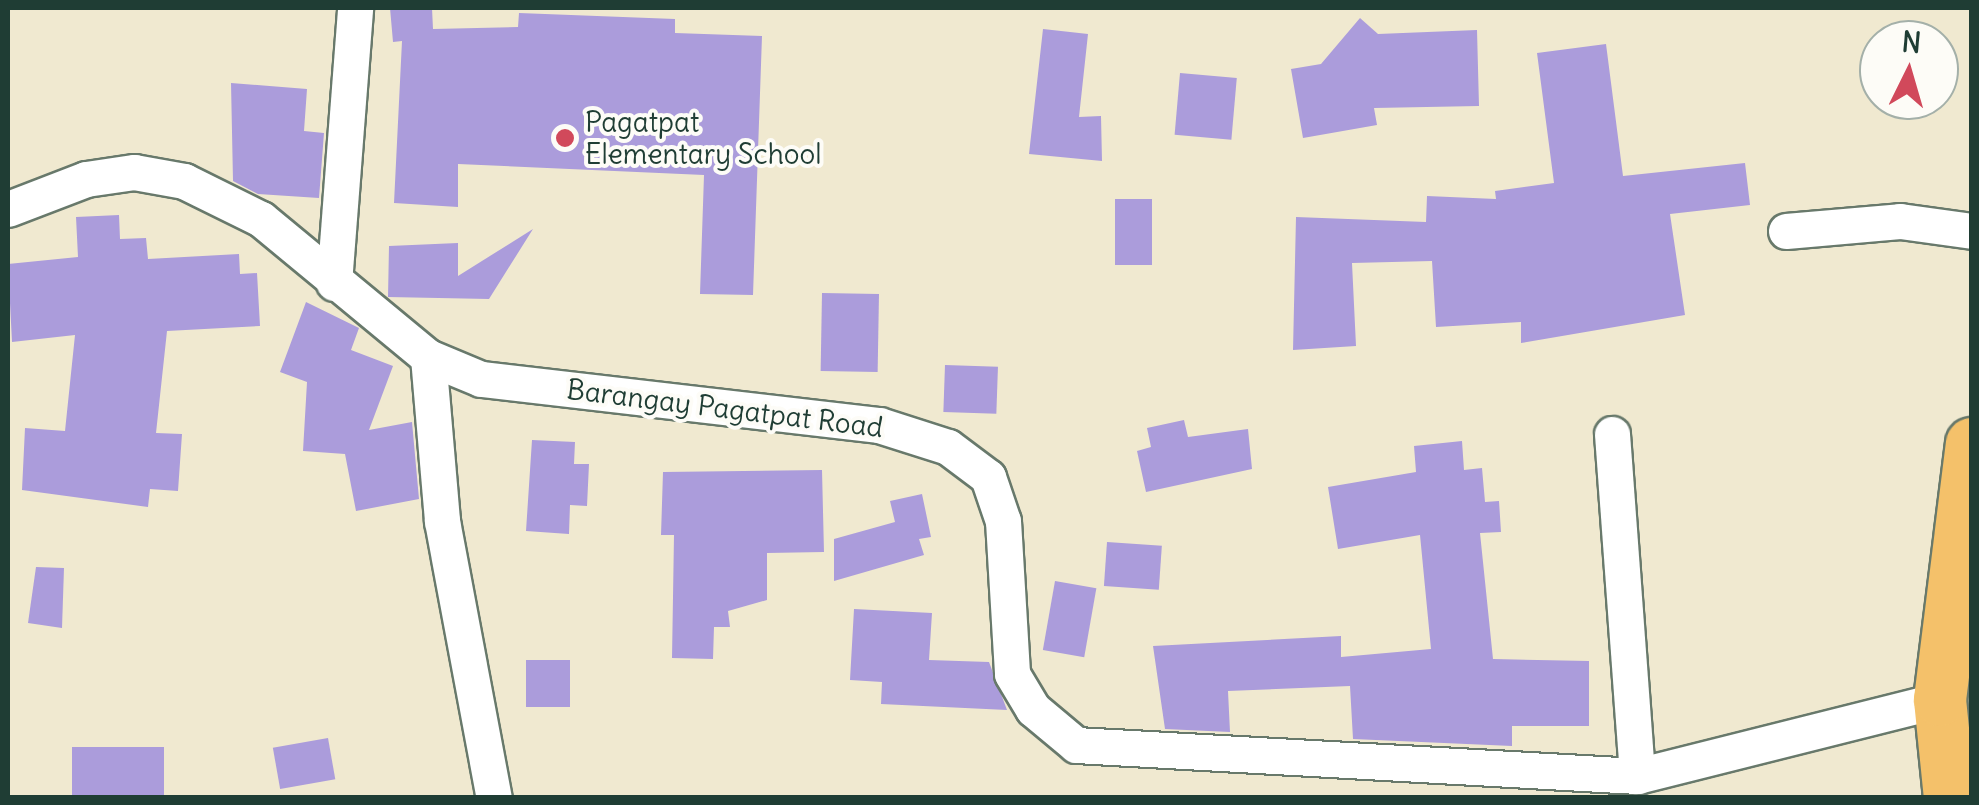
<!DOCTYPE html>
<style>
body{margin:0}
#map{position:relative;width:1979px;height:805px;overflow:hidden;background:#f0e9d0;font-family:Delius,sans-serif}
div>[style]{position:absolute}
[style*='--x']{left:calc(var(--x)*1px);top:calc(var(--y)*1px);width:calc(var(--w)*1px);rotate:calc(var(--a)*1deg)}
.building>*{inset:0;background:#ab9cdb;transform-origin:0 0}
.roads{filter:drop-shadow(2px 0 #68796b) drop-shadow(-2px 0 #68796b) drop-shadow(0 2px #68796b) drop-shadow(0 -2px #68796b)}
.street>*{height:35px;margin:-17.5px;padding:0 17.5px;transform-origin:17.5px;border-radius:17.5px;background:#fff}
.primary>*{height:52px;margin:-26px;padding:0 26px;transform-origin:26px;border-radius:26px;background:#f4c16a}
.dots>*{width:28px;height:28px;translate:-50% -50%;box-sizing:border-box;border:5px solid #fdfcf7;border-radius:50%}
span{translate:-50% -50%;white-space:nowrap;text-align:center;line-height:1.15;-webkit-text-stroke:8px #fdfcf7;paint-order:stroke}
.poi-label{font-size:28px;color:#1f3d34}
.left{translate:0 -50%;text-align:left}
.street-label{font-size:28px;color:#1f3d34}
.frame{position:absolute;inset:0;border:10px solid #1f3d34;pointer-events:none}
.north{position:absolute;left:1859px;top:20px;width:100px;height:100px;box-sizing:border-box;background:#fdfcf7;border:2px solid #a4b0a9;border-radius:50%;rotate:5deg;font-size:28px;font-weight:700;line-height:40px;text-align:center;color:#1f3d34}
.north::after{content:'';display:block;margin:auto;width:35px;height:45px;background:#d1495b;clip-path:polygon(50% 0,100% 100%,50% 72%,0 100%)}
</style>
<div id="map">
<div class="building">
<i style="clip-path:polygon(390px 8px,432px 8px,433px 29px,518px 27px,519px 13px,675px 19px,675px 33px,762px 36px,753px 295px,700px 294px,704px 175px,458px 164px,458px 207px,394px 203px,402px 41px,393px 42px)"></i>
<i style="clip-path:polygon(1360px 18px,1378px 34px,1477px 30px,1479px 106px,1374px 108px,1377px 125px,1303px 138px,1291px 69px,1321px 64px)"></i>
<i style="clip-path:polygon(1043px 29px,1088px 34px,1079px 117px,1101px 116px,1102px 161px,1029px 154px)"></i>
<i style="clip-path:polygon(1606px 44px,1623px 176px,1745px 163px,1750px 205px,1670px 214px,1685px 315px,1521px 343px,1521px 322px,1436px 327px,1432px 261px,1352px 263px,1356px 346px,1293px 350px,1296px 217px,1426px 222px,1427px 196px,1496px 199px,1495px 191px,1554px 183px,1537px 53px)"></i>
<i style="left:1180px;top:73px;width:57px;height:62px;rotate:5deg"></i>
<i style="clip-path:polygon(231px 83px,307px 89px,304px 131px,324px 133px,319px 198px,258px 194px,233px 181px)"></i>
<i style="left:1115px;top:199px;width:37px;height:66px"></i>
<i style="clip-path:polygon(119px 215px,120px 239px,146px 238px,148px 259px,239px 254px,240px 274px,257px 273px,260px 326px,167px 331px,156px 433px,182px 434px,178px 491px,150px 489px,148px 507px,22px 490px,25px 428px,65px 431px,75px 335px,12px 342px,8px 264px,78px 257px,76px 217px)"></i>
<i style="clip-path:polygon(533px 229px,489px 299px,388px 297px,389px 246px,458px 243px,458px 276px)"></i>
<i style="left:822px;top:293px;width:57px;height:78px;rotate:1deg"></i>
<i style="clip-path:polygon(306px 302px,359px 328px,351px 350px,393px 366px,369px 430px,412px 422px,419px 499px,356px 511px,345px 454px,303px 451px,307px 382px,280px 372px)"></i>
<i style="left:945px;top:365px;width:53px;height:47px;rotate:2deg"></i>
<i style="clip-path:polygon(1184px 420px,1188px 437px,1248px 429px,1252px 469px,1146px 492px,1137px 451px,1151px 447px,1147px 428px)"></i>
<i style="clip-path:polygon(532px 440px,575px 442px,574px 464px,589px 464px,587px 506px,570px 505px,569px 534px,526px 531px)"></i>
<i style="clip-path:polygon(1462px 441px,1464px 470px,1482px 468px,1485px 502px,1499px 501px,1501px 532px,1480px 533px,1493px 659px,1589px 661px,1589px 726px,1512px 726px,1512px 746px,1353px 739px,1350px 686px,1228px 691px,1230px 732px,1165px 729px,1153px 646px,1341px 636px,1341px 657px,1431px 649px,1420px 535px,1338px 549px,1328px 487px,1416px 472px,1414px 446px)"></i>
<i style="clip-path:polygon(822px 470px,824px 552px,767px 553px,767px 600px,728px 611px,730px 627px,714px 627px,713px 659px,672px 658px,674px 535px,661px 535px,663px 472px)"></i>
<i style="clip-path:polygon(922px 494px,931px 537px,919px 539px,924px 555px,834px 581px,834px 539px,895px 522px,890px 501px)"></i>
<i style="left:1107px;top:542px;width:55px;height:44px;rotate:4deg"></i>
<i style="clip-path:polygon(36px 567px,64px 568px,62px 628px,28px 623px)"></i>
<i style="left:1055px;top:581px;width:42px;height:70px;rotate:10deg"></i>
<i style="clip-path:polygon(854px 609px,932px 613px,929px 660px,989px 662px,1007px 710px,881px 704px,882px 682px,850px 680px)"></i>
<i style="left:526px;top:660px;width:44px;height:47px"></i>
<i style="left:328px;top:738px;width:42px;height:56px;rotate:80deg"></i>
<i style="left:72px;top:747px;width:92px;height:51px"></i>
</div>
<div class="roads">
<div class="street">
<i style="--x:8;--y:209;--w:84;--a:-21"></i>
<i style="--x:86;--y:179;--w:49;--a:-8.3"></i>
<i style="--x:134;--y:172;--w:51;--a:10.2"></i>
<i style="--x:184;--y:181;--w:86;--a:26.3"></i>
<i style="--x:261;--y:219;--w:217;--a:39.6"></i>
<i style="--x:428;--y:357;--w:57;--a:22.5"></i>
<i style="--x:481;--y:379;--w:401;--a:6.6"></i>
<i style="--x:879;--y:425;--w:72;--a:17.7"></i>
<i style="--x:948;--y:447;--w:50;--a:36.9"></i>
<i style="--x:988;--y:477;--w:46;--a:71.2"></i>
<i style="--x:1003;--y:521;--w:153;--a:86.6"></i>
<i style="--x:1012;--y:674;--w:41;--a:59"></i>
<i style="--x:1033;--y:709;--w:56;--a:39.9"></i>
<i style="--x:1076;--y:745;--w:562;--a:3.16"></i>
<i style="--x:1637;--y:776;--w:312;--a:-14.1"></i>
<i style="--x:1786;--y:231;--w:114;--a:-5"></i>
<i style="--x:1900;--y:221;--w:73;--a:7.9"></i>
<i style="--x:334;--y:283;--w:276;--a:-85.6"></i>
<i style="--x:428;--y:357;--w:165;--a:85.1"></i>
<i style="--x:442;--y:521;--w:282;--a:79.4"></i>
<i style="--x:1612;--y:434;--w:343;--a:85.8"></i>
</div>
<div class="primary">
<i style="--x:1950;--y:798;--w:99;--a:-95.8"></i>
<i style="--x:1940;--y:700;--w:258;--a:-82.9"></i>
</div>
</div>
<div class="dots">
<i style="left:565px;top:138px;background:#d1495b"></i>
</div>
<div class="poi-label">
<span class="left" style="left:585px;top:138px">Pagatpat<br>Elementary School</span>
</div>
<div class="street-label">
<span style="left:725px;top:408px;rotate:7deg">Barangay Pagatpat Road</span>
</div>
<div class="frame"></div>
<div class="north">N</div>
</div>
